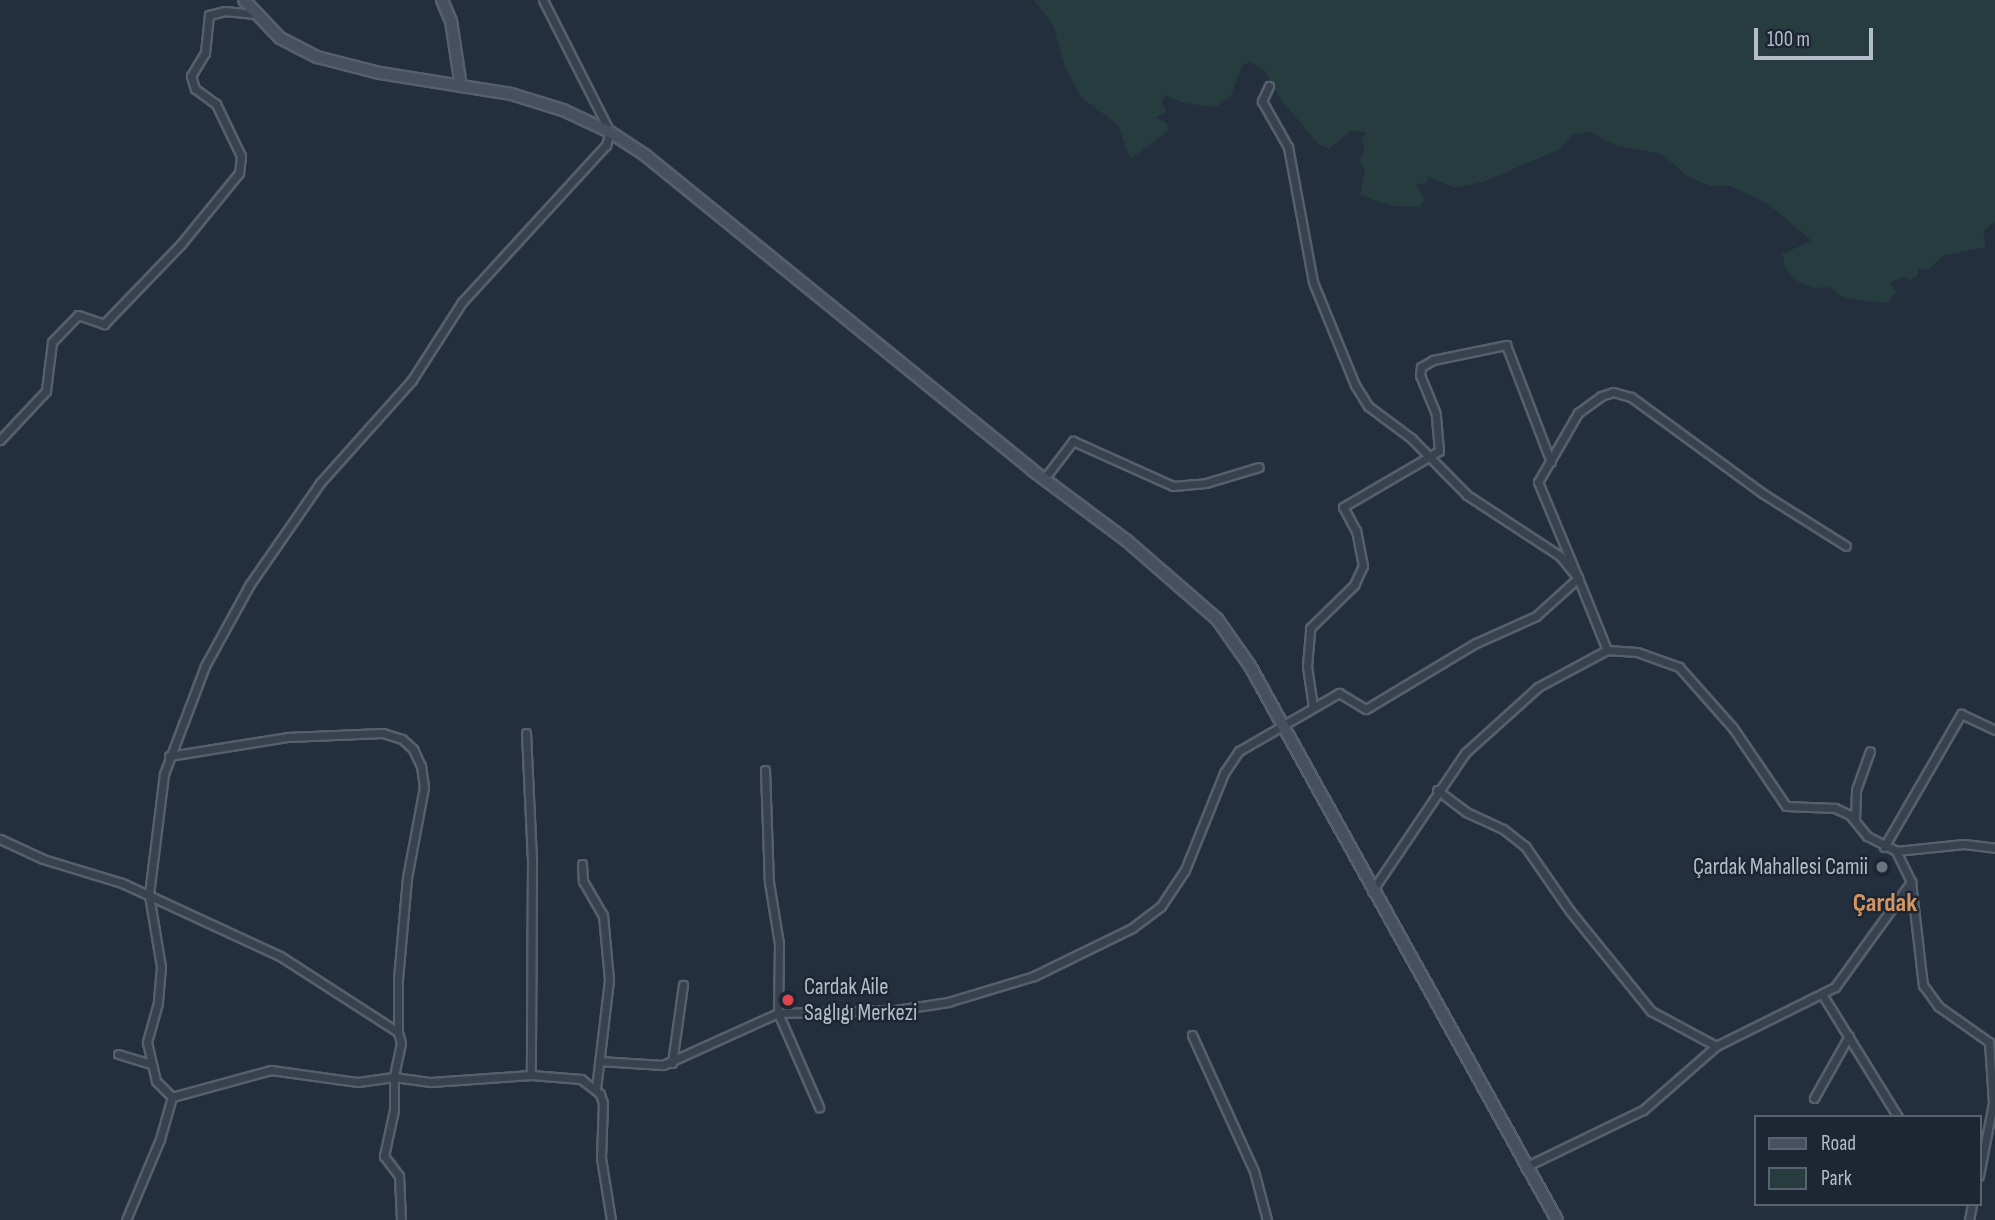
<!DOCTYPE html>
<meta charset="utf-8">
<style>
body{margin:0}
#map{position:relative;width:1995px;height:1220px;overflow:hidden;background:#242f3e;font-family:"Sofia Sans Condensed",sans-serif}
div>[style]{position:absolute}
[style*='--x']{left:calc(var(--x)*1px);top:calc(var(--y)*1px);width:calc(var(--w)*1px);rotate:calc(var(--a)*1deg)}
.green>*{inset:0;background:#263c3f}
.roads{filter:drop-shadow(2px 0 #565f6c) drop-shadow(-2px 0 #565f6c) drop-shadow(0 2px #565f6c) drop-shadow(0 -2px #565f6c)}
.street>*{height:7px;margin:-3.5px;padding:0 3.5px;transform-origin:3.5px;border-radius:3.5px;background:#38414e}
.secondary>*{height:10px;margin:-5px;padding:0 5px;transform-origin:5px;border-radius:5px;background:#465061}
.dots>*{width:19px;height:19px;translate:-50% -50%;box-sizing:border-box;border:4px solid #1d2633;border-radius:50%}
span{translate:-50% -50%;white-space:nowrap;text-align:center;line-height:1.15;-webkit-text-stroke:5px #1d2633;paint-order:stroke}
.poi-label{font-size:23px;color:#b4bcc9}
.right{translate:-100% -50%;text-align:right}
.left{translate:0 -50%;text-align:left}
.quarter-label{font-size:26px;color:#d59563;font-weight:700}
.legend{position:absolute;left:1754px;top:1115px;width:228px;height:91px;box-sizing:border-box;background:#1d2633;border:2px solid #59626f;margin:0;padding:9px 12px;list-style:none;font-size:21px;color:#b4bcc9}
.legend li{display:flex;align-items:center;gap:14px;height:35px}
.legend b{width:35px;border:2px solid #59626f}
.scale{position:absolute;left:1754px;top:28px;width:119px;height:32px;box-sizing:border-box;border:4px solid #b4bcc9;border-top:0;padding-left:9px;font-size:21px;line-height:24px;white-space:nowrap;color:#b4bcc9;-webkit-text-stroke:5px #1d2633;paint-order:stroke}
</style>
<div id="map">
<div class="green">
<i style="clip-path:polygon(1034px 0,1995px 0,1995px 222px,1983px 231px,1986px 247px,1944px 255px,1928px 270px,1918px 268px,1918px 275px,1910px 280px,1903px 277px,1890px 282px,1896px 292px,1887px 303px,1844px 298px,1829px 287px,1814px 288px,1798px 281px,1787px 271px,1782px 254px,1812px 241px,1767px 203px,1730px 186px,1710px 186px,1687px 176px,1662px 154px,1614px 145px,1591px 132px,1572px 135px,1558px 150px,1483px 182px,1454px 188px,1428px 176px,1426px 183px,1416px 185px,1424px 199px,1420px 207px,1393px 206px,1360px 195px,1365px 171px,1360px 161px,1365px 147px,1361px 141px,1366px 132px,1350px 131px,1329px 149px,1319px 145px,1279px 97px,1264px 70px,1251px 62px,1243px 64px,1230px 98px,1215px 107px,1184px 103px,1166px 95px,1162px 101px,1166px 112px,1156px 117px,1167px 124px,1168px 131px,1130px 159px,1118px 125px,1081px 97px,1065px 67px,1053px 25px)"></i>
</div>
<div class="roads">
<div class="street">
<i style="--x:543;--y:0;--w:148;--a:63.1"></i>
<i style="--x:610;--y:132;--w:14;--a:107"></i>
<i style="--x:606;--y:145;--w:213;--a:132.5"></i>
<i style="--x:462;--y:302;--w:93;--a:122.7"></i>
<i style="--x:412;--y:380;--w:138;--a:131.8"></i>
<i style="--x:320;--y:483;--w:123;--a:124.7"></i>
<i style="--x:250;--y:584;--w:94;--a:118.8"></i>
<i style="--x:205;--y:666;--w:116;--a:110.8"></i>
<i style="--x:164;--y:774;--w:122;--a:97.1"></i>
<i style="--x:149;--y:895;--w:73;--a:80.5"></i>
<i style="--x:161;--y:967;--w:36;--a:95"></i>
<i style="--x:158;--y:1003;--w:41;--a:105.8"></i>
<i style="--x:147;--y:1042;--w:40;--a:77"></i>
<i style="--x:156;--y:1081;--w:23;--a:45"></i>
<i style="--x:172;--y:1097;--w:103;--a:-15.3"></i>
<i style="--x:271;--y:1070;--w:88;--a:7.9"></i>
<i style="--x:358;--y:1082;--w:36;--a:-8"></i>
<i style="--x:394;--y:1077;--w:37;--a:8"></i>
<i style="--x:431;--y:1082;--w:100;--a:-4"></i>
<i style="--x:531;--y:1075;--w:50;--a:4.6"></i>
<i style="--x:581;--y:1079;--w:24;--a:38"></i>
<i style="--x:600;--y:1094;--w:9;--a:72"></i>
<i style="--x:603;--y:1103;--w:55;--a:92.1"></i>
<i style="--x:601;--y:1158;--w:63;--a:80.8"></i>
<i style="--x:1269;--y:86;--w:17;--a:115"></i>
<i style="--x:1262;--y:101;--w:53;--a:60.5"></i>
<i style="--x:1288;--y:147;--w:137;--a:79.5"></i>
<i style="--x:1313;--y:282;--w:111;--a:67.8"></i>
<i style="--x:1355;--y:385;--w:25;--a:58"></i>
<i style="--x:1368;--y:406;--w:54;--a:36.7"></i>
<i style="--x:1411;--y:438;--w:80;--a:45.5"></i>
<i style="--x:1467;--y:495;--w:111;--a:33.3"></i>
<i style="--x:1560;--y:556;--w:28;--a:51"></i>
<i style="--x:1578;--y:578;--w:78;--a:68.1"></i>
<i style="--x:0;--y:440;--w:67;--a:-46.8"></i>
<i style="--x:46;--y:391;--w:49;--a:-83"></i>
<i style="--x:52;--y:342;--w:37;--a:-46"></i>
<i style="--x:78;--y:315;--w:28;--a:19"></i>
<i style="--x:104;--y:324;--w:111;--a:-46.1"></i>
<i style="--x:181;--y:244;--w:92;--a:-50.8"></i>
<i style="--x:239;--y:173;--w:17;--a:-83"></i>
<i style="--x:241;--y:156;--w:58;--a:-115.7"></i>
<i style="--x:216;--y:104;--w:26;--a:-144"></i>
<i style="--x:195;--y:89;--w:14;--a:-107"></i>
<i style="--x:191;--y:76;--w:27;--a:-59"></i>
<i style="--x:205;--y:53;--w:38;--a:-84"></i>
<i style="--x:209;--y:15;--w:16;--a:-14"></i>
<i style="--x:225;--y:11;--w:30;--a:6"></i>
<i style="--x:1044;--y:479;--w:48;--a:-52.7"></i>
<i style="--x:1073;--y:441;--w:110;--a:24.2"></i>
<i style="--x:1173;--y:486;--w:33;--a:-5"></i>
<i style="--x:1206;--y:483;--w:55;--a:-16.8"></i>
<i style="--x:1313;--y:707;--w:41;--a:-98.3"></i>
<i style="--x:1307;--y:666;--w:38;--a:-85"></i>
<i style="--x:1310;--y:628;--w:62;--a:-44.3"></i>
<i style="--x:1354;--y:585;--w:21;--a:-65"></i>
<i style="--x:1363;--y:566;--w:36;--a:-101"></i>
<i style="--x:1356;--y:531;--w:27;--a:-118"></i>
<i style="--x:1343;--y:507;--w:111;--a:-30.3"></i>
<i style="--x:1439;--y:451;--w:37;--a:-95"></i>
<i style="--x:1436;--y:414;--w:42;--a:-112.3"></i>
<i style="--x:1420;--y:375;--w:8;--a:-83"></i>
<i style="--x:1421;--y:367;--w:14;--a:-30"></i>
<i style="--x:1433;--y:360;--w:75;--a:-11.6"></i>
<i style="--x:1506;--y:345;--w:125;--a:69"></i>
<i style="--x:526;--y:733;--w:126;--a:87.3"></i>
<i style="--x:532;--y:859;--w:216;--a:90.3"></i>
<i style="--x:169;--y:756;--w:121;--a:-9.1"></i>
<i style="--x:288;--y:737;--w:95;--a:-2.4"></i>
<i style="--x:383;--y:733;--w:20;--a:18"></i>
<i style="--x:402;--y:739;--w:15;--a:42"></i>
<i style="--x:413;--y:749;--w:19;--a:65"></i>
<i style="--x:421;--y:766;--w:21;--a:82"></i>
<i style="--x:424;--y:787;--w:93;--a:100.6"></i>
<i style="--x:407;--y:878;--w:100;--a:95.1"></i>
<i style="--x:398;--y:978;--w:54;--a:90"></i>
<i style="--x:765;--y:770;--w:112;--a:88"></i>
<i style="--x:769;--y:882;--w:63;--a:80.8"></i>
<i style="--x:779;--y:944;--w:69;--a:90.8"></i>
<i style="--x:778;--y:1013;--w:103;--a:66.4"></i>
<i style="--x:1437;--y:790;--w:36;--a:37"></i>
<i style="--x:1466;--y:812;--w:41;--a:24.7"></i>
<i style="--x:1503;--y:829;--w:28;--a:38"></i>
<i style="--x:1525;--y:846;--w:79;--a:55.3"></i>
<i style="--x:1570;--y:911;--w:129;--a:51"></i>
<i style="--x:1651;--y:1011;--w:74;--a:28.3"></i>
<i style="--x:1855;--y:820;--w:30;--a:-88"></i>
<i style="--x:1856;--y:790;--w:41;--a:-70.3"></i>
<i style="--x:0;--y:839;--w:47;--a:24.9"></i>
<i style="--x:43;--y:859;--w:83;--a:16.9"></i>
<i style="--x:122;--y:883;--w:174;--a:24.8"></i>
<i style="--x:280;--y:956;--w:140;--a:32.8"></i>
<i style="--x:398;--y:1032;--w:11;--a:75"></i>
<i style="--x:401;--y:1043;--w:35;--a:102"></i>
<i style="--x:394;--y:1077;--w:33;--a:90"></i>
<i style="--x:394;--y:1110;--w:47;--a:102.3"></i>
<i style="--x:384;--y:1156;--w:25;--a:53"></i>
<i style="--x:399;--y:1176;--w:44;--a:87.4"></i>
<i style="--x:1884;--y:847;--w:154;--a:-59.9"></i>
<i style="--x:1961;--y:714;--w:38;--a:25"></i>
<i style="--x:1896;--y:851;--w:34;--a:64"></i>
<i style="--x:1911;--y:882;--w:104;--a:83.4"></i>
<i style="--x:1923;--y:985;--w:26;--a:54"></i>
<i style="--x:1938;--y:1006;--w:62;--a:35.2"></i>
<i style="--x:1989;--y:1042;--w:61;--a:86.2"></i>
<i style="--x:1993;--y:1103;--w:74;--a:100.9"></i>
<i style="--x:582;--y:864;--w:17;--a:87"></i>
<i style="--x:583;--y:881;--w:39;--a:60"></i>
<i style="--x:603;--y:915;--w:65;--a:84.7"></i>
<i style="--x:609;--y:980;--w:110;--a:96.8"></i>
<i style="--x:1372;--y:891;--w:166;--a:-56"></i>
<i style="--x:1465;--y:753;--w:98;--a:-42.1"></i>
<i style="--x:1538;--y:687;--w:78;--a:-28.2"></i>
<i style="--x:1607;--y:650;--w:30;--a:4"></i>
<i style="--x:1637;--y:652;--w:45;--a:19.7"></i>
<i style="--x:1679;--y:667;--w:81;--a:48.5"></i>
<i style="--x:1733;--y:728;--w:94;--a:55.8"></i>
<i style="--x:1786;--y:806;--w:49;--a:2.3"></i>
<i style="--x:1835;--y:808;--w:17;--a:25"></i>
<i style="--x:1850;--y:815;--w:27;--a:51"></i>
<i style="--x:1867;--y:836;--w:33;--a:27"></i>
<i style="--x:1896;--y:851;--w:68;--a:-5.9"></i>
<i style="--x:1964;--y:844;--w:31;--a:7"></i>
<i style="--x:1822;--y:994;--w:145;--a:58.3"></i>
<i style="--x:1192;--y:1035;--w:149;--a:65.5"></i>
<i style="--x:1254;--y:1171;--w:51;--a:75.1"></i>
<i style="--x:118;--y:1054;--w:34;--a:17"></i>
<i style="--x:599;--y:1061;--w:64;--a:3.6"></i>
<i style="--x:663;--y:1065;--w:126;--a:-24.3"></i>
<i style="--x:778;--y:1013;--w:118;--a:-1.5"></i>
<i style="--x:896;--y:1010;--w:53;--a:-8.7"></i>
<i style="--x:948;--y:1002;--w:90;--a:-16.8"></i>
<i style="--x:1034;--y:976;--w:109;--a:-26.1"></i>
<i style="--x:1132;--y:928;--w:36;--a:-37"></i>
<i style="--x:1161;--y:906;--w:43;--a:-56.3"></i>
<i style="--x:1185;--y:870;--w:105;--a:-68.1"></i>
<i style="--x:1224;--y:773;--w:27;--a:-56"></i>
<i style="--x:1239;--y:751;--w:116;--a:-30.1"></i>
<i style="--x:1339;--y:693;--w:31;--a:31"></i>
<i style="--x:1366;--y:709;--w:128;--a:-31"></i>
<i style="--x:1476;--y:643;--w:66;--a:-24.2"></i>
<i style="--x:1536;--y:616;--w:57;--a:-42.1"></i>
<i style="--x:1578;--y:578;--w:104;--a:-112.6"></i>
<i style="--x:1538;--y:482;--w:80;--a:-59.9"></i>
<i style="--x:1578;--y:413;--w:29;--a:-36"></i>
<i style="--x:1601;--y:396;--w:13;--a:-18"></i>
<i style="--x:1613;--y:392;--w:19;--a:16"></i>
<i style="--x:1631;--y:397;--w:162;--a:36.2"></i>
<i style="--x:1762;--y:493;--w:99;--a:32.2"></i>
<i style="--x:672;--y:1063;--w:79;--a:-82"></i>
<i style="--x:1814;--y:1098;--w:71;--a:-60.6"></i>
<i style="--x:1525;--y:1167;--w:131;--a:-25.8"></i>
<i style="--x:1643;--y:1110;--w:97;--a:-41.2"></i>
<i style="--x:1716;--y:1046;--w:133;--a:-26.4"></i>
<i style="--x:1835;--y:987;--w:130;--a:-54.1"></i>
<i style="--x:126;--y:1220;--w:88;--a:-67.2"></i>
<i style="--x:160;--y:1139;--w:44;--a:-74.1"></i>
<i style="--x:1969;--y:1220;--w:16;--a:-79"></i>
</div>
<div class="secondary">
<i style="--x:244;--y:0;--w:52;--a:46.5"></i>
<i style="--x:280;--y:38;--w:42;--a:27.2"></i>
<i style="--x:317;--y:57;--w:65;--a:14.3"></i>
<i style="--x:380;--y:73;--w:133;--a:9.1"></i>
<i style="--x:511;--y:94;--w:54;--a:17.1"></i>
<i style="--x:563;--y:110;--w:52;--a:25.1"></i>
<i style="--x:610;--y:132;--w:42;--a:33.3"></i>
<i style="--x:645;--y:155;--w:499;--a:39.1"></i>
<i style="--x:1032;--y:470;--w:117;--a:36.7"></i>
<i style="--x:1126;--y:540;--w:121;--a:41"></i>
<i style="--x:1217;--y:619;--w:57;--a:54.9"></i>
<i style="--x:1250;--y:666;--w:633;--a:61.01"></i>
<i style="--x:442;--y:0;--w:23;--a:67"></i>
<i style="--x:451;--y:21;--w:66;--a:81.3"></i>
</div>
</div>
<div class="dots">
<i style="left:1882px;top:867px;background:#6b7280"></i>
<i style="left:788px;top:1000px;background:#e0444e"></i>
</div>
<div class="poi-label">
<span class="right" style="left:1868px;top:867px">Çardak Mahallesi Camii</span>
<span class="left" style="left:804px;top:1000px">Cardak Aile<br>Saglıgı Merkezi</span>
</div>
<div class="quarter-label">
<span style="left:1885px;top:904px">Çardak</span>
</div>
<ul class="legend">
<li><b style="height:9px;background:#465061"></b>Road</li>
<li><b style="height:19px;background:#263c3f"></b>Park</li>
</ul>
<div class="scale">100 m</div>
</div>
